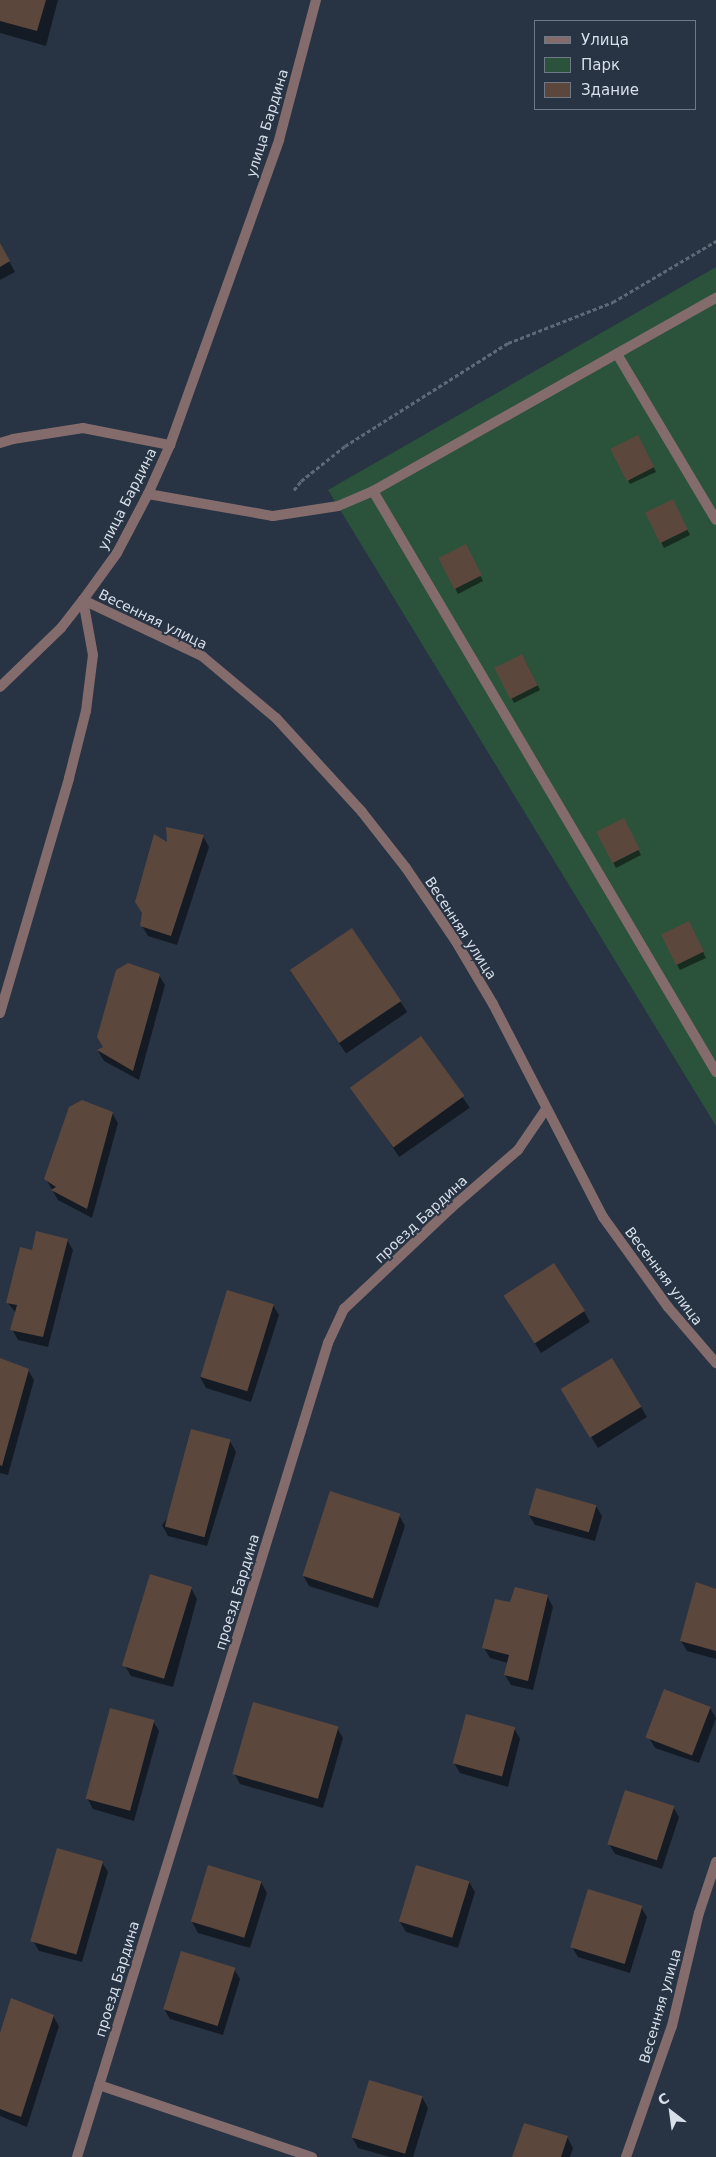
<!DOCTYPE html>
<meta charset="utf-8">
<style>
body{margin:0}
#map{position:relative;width:716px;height:2157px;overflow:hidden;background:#283444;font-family:"DejaVu Sans",sans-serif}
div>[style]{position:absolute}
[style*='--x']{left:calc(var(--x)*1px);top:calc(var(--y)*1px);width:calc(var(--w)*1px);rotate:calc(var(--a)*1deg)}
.green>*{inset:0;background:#2b523b}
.shadow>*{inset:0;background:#0007;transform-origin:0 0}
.building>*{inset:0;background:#5c473d;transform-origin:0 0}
.path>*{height:3px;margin-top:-1.5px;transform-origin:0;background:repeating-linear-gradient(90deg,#5e6977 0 4px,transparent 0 6.5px)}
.service>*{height:10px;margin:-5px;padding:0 5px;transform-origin:5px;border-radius:5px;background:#856c6c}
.minor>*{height:10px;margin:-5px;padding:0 5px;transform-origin:5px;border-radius:5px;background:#856c6c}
span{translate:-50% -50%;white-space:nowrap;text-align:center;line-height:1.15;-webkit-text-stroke:4px #283444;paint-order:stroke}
.street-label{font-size:14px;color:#d7dfe9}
.legend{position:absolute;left:534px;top:20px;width:162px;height:90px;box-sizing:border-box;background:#283444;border:1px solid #6e7886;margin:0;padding:6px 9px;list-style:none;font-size:15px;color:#d7dfe9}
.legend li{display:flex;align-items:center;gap:10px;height:25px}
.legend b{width:25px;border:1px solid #6e7886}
.north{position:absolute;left:646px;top:2087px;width:50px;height:50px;-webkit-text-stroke:4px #283444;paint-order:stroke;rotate:330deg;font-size:14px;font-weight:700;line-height:20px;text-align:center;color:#d7dfe9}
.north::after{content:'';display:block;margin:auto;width:18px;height:22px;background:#d7dfe9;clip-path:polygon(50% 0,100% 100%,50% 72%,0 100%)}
</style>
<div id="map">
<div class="green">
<i style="clip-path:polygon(716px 267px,716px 1126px,328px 490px)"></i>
</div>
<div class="shadow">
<i style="clip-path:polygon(0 0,58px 0,46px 46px,0 33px)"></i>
<i style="clip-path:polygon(0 245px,15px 272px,0 280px)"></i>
<i style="clip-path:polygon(641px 442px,656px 472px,630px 484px,612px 450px)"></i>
<i style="clip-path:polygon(675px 505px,690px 535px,664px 548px,647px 513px)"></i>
<i style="clip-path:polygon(468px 551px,483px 581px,458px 594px,440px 558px)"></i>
<i style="clip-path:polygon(525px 660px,540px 690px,514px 703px,496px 668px)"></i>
<i style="clip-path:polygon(626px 825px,641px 855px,616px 868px,598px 832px)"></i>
<i style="clip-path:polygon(203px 836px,209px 847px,177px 945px,148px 936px,142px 926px,168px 844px)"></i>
<i style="clip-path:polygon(691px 928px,706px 958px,680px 970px,677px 965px)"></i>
<i style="left:352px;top:930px;width:99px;height:74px;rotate:56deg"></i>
<i style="clip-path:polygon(159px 975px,165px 985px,139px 1080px,104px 1061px,98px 1051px,105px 1047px)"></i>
<i style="left:421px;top:1038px;width:85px;height:86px;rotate:55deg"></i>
<i style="clip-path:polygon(112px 1113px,118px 1123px,92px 1218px,58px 1200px,46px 1179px)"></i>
<i style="clip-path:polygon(67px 1240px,73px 1250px,48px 1347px,18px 1340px,12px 1329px,16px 1313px,7px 1302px,33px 1252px)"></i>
<i style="clip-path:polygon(273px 1305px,279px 1315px,251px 1402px,206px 1388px,200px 1377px)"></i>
<i style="clip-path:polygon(511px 1306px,584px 1311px,590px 1322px,541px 1353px)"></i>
<i style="clip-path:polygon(0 1359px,28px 1370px,34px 1380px,8px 1475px,0 1473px)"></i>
<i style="clip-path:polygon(569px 1401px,641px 1407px,647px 1417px,598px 1448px)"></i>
<i style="clip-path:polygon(230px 1441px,236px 1452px,207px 1546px,168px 1536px,162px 1525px)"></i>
<i style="clip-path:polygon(596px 1506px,602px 1516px,595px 1541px,535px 1525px,529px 1515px)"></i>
<i style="clip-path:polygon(399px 1515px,405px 1526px,378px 1608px,309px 1586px,303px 1575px)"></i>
<i style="clip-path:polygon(191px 1588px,197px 1599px,173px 1687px,131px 1676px,125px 1666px)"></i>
<i style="clip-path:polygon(716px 1590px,716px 1659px,687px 1651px,681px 1641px)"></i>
<i style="clip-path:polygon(547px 1596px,553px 1607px,533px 1690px,511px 1685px,505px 1675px,508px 1663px,490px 1658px,484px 1648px,511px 1604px)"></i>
<i style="clip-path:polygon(710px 1708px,716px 1718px,699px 1763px,655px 1748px,649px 1738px)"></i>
<i style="clip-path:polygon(153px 1721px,159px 1731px,134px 1821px,93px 1809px,87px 1798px)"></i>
<i style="clip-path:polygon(337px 1728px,343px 1738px,323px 1808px,240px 1784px,234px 1773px)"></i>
<i style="clip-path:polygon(514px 1728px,520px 1739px,508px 1787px,460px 1773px,454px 1763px)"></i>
<i style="clip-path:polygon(673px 1807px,679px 1817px,662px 1869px,615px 1854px,609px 1844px)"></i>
<i style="clip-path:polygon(102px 1862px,108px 1872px,82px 1962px,39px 1951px,33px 1941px)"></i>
<i style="clip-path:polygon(261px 1882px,267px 1893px,250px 1948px,198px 1933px,192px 1922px)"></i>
<i style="clip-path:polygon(469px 1882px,475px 1892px,458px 1948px,406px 1932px,400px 1922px)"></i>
<i style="clip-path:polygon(641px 1907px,647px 1917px,630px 1973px,578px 1957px,572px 1947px)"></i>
<i style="clip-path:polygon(234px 1969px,240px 1979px,223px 2035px,170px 2019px,164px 2009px)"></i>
<i style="clip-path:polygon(53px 2016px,59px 2026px,27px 2127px,0 2116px,0 2037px)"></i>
<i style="clip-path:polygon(422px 2097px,428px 2108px,413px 2157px,390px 2157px,358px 2148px,352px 2137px)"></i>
<i style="clip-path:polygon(567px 2137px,573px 2148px,570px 2157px,513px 2157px)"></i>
</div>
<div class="building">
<i style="clip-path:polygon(0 0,46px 0,37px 31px,0 21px)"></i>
<i style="clip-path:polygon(0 243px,10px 261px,0 267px)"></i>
<i style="left:638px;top:435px;width:36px;height:31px;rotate:63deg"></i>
<i style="left:673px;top:499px;width:34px;height:31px;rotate:64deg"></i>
<i style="left:466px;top:544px;width:35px;height:31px;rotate:63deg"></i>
<i style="left:522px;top:654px;width:35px;height:31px;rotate:63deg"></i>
<i style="left:624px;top:818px;width:35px;height:31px;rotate:63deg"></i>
<i style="clip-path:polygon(166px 827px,204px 835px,171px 936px,140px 926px,142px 913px,135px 902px,154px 834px,167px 842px)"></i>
<i style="left:689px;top:921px;width:34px;height:31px;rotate:64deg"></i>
<i style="left:352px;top:928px;width:88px;height:75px;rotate:56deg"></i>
<i style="clip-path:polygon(128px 963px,160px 974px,133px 1071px,97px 1050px,103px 1047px,97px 1037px,116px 970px)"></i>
<i style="left:421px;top:1036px;width:74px;height:88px;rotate:54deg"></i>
<i style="clip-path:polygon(82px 1100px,113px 1112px,87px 1209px,51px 1190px,56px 1187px,44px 1179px,69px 1107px)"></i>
<i style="clip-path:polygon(36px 1231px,68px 1239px,43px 1337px,10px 1330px,17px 1305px,6px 1303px,20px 1247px,32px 1250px)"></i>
<i style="left:554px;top:1263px;width:57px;height:60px;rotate:57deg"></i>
<i style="left:227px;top:1290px;width:49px;height:91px;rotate:17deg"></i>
<i style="clip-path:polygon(0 1358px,29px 1369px,2px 1466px,0 1465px)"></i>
<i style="left:612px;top:1358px;width:57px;height:60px;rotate:59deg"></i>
<i style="left:191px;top:1429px;width:41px;height:101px;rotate:15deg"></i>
<i style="left:536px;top:1488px;width:63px;height:28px;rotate:16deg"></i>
<i style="left:330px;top:1491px;width:74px;height:89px;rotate:18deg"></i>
<i style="left:150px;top:1574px;width:44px;height:96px;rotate:17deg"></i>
<i style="clip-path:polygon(696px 1582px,716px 1589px,716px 1651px,680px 1641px)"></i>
<i style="clip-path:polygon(515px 1587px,548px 1595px,528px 1681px,504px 1675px,509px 1655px,482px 1648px,495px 1599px,510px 1602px)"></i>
<i style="left:664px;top:1689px;width:50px;height:52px;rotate:21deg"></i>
<i style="left:253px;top:1702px;width:89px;height:75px;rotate:16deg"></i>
<i style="left:110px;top:1708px;width:46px;height:94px;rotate:15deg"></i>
<i style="left:466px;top:1714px;width:51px;height:51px;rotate:15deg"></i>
<i style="left:625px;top:1790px;width:52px;height:57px;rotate:18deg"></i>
<i style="left:57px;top:1848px;width:48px;height:97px;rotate:16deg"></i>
<i style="left:208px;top:1865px;width:56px;height:59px;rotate:17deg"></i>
<i style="left:416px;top:1865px;width:56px;height:59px;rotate:17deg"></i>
<i style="left:588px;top:1889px;width:57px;height:61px;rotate:17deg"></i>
<i style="left:181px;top:1951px;width:57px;height:61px;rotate:17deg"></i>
<i style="clip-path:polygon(11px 1998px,54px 2015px,21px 2117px,0 2109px,0 2033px)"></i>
<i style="left:369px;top:2080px;width:56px;height:60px;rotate:17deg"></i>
<i style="clip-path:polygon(524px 2123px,568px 2136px,561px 2157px,512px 2157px)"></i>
</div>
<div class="path">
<i style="--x:294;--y:490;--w:11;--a:-52"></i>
<i style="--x:301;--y:481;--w:56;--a:-38.5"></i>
<i style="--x:345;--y:446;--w:193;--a:-32.3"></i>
<i style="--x:508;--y:343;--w:113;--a:-21.3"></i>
<i style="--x:613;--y:302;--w:120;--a:-30.6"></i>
</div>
<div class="service">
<i style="--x:617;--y:354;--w:193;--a:59.2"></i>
<i style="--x:373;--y:491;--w:675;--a:59.44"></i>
<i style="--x:148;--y:494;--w:127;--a:10"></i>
<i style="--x:273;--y:516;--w:66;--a:-8.7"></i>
<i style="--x:338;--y:506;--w:38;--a:-23"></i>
<i style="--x:373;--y:491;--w:394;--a:-29.4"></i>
</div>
<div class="minor">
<i style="--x:0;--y:443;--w:14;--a:-17"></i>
<i style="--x:13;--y:439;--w:71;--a:-8.9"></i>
<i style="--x:83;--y:428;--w:89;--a:11.1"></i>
<i style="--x:83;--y:600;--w:132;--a:25.2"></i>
<i style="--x:202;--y:656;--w:97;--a:40"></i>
<i style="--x:276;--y:718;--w:127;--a:47.5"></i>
<i style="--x:362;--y:812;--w:71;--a:51.8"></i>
<i style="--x:406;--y:868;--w:87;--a:55.8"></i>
<i style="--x:455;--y:940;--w:74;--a:59.3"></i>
<i style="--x:493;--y:1004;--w:240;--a:62.7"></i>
<i style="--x:603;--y:1217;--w:111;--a:54.2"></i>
<i style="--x:668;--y:1307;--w:74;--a:49.4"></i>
<i style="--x:0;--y:687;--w:85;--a:-44"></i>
<i style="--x:61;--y:628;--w:36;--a:-52"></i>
<i style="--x:83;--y:600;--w:58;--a:-54.1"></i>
<i style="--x:117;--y:553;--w:67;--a:-62.3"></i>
<i style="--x:148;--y:494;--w:54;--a:-65.8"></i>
<i style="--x:170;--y:445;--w:324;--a:-70.3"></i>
<i style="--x:279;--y:140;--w:145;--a:-75.2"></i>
<i style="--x:0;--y:1013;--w:245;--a:-73.6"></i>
<i style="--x:69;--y:778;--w:69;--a:-75.8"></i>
<i style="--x:86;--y:711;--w:56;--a:-82.9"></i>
<i style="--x:93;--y:655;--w:56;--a:-100.3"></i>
<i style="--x:99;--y:2085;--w:225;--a:18.7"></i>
<i style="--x:77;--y:2157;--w:852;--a:-72.86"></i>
<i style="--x:328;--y:1343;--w:38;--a:-65"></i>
<i style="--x:344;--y:1309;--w:147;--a:-43.3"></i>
<i style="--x:451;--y:1208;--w:89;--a:-40.9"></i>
<i style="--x:518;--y:1150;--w:50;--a:-55.7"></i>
<i style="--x:626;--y:2157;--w:139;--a:-70.7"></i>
<i style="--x:672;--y:2026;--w:116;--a:-76.6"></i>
<i style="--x:699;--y:1913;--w:54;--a:-71.6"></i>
</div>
<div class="street-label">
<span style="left:267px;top:123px;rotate:-73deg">улица Бардина</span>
<span style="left:127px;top:499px;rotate:-63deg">улица Бардина</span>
<span style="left:153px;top:619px;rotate:26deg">Весенняя улица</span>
<span style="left:461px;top:928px;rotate:57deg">Весенняя улица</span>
<span style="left:421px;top:1219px;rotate:-43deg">проезд Бардина</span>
<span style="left:664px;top:1276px;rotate:53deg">Весенняя улица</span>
<span style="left:237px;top:1592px;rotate:-73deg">проезд Бардина</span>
<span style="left:117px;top:1979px;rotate:-73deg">проезд Бардина</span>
<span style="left:660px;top:2006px;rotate:-74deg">Весенняя улица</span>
</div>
<ul class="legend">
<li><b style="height:6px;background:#856c6c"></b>Улица</li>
<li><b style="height:14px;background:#2b523b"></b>Парк</li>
<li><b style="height:14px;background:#5c473d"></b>Здание</li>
</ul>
<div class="north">С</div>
</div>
